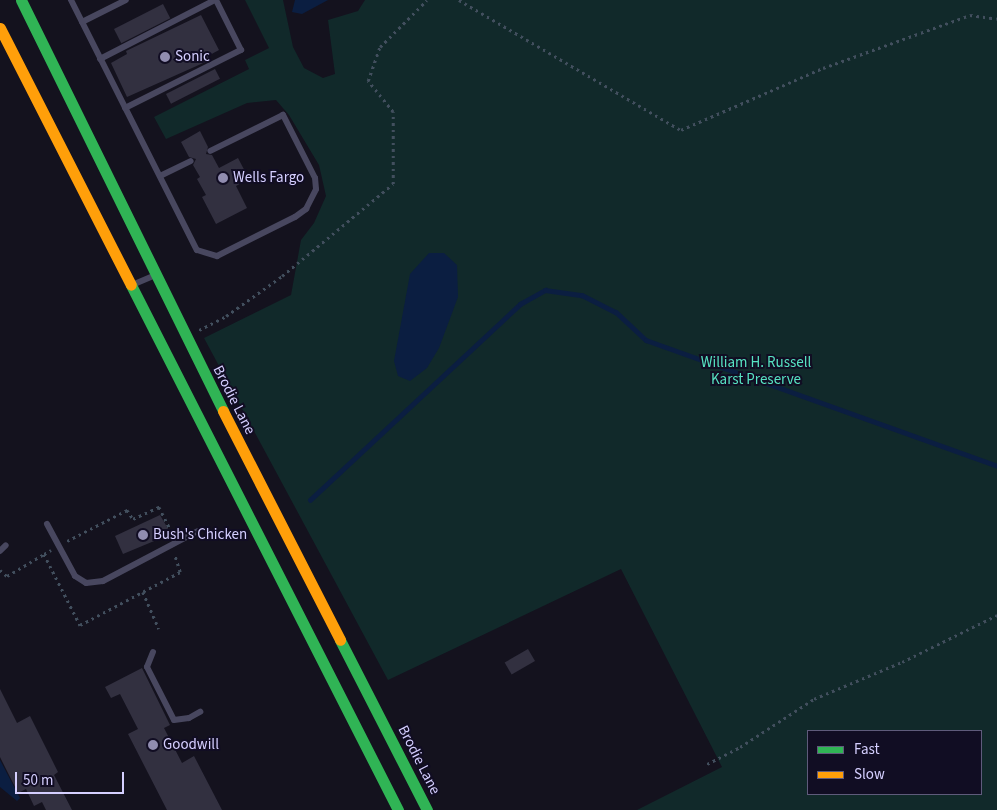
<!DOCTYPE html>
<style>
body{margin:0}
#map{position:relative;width:997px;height:810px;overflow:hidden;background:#14121e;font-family:"Source Sans 3",sans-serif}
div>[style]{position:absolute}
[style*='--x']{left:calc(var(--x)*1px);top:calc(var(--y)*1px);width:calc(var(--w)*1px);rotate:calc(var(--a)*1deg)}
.green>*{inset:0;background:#11292a}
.water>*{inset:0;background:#0b1e41}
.stream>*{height:4.5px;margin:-2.25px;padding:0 2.25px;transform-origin:2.25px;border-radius:2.25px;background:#0b1e41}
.building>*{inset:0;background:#323040;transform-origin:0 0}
.path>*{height:2.5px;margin-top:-1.25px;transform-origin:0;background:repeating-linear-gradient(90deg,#424f5e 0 2.5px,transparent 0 6.5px)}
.lane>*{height:6px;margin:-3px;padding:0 3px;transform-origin:3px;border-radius:3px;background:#48475f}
.fast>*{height:11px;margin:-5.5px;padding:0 5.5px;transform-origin:5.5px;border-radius:5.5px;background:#30b455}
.slow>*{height:11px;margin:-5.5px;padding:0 5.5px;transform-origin:5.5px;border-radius:5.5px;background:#ff9f0a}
.dots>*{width:14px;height:14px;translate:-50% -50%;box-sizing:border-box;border:2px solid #110d23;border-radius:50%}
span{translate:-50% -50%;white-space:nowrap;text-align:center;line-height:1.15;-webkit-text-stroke:4px #110d23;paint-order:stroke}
.poi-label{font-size:15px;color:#d5cfff}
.left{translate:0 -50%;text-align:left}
.park-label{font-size:15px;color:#57e2c2}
.street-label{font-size:15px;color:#d5cfff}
.legend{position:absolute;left:807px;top:730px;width:175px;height:65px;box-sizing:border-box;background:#110d23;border:1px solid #5f5b7b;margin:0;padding:6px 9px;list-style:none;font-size:15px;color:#d5cfff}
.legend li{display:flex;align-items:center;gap:10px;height:25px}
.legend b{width:25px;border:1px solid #5f5b7b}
.scale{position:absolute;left:15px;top:772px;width:109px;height:22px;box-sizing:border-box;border:2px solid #d5cfff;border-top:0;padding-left:6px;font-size:15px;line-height:18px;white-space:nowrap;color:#d5cfff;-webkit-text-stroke:4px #110d23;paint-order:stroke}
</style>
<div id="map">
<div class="green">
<i style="clip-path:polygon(evenodd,245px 0,283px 0,293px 47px,304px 68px,323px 78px,335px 74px,328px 20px,358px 11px,365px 0,997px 0,997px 810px,637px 810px,722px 767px,621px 569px,388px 680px,204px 338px,291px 295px,301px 240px,314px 223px,326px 196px,319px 165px,289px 115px,276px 100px,247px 103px,166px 139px,154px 117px,249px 69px,245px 60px,269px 48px,245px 0,808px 731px,981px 731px,981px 794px,808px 794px,808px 731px)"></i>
</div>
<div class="water">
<i style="clip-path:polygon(295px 0,328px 0,302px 14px,292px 12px)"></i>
<i style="clip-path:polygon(429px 253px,444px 253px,457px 265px,458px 297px,439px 348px,427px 368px,410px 381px,398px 376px,394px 361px,410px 274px)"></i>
<i style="clip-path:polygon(0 760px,20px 798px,17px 801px,0 787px)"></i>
</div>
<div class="stream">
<i style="--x:310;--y:500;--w:287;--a:-43"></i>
<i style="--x:520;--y:304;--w:29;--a:-29"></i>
<i style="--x:545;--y:290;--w:37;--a:8"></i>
<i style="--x:582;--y:295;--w:38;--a:27"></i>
<i style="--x:616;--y:312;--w:41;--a:43"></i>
<i style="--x:646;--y:340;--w:373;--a:19.7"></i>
</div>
<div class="building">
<i style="left:163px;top:4px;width:16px;height:55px;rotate:63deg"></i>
<i style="clip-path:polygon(201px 15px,219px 50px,208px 56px,210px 60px,127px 97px,111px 63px,127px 54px,126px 51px)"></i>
<i style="left:215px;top:69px;width:11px;height:55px;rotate:63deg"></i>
<i style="clip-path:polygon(200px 131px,208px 147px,206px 154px,212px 155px,219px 168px,238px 158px,249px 179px,236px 186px,247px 208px,216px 224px,202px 197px,206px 195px,197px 179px,200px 177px,193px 165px,196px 159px,189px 157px,181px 142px)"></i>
<i style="clip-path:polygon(160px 515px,171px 534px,123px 554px,115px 536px)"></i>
<i style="left:528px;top:649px;width:14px;height:27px;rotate:60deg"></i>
<i style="clip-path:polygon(142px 668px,170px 725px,164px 728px,182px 763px,194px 756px,222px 810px,167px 810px,128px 734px,138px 729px,120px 694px,111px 698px,105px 687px)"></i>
<i style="clip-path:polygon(0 689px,17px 723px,30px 716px,58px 772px,54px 775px,72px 810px,46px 810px,42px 802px,34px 806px,26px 789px,18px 793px,0 757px)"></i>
</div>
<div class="path">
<i style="--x:459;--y:0;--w:257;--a:30.4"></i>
<i style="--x:681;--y:130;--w:155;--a:-23.6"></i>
<i style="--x:823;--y:68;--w:156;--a:-19.8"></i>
<i style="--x:970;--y:15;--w:27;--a:8"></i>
<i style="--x:199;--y:330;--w:30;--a:-27"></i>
<i style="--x:226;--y:316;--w:69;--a:-35.5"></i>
<i style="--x:282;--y:276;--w:144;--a:-39.7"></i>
<i style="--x:393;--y:184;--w:72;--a:-90"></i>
<i style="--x:393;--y:112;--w:40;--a:-129"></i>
<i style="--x:368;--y:81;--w:36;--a:-71"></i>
<i style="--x:380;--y:47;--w:66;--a:-45"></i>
<i style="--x:67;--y:541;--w:68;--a:-27.3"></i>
<i style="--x:127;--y:510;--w:11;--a:56"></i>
<i style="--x:133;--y:519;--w:29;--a:-25"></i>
<i style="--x:159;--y:507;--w:29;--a:63"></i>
<i style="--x:44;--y:554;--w:8;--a:-30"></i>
<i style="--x:0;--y:570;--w:9;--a:41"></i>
<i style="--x:7;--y:576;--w:43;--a:-30.7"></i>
<i style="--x:44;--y:554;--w:80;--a:63.1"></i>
<i style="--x:80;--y:625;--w:113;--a:-27.9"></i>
<i style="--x:180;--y:572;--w:19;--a:-108"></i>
<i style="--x:143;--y:592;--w:40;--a:66.6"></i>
<i style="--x:707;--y:764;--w:37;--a:-27"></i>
<i style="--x:740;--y:747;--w:88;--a:-33"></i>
<i style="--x:814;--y:699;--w:95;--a:-22.8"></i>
<i style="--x:902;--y:662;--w:106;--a:-26.3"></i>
</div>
<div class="lane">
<i style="--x:71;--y:0;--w:280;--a:63.3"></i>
<i style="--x:197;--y:250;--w:21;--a:17"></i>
<i style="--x:217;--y:256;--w:87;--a:-26.6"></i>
<i style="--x:295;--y:217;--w:14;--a:-36"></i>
<i style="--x:306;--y:209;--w:22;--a:-63"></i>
<i style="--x:316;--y:189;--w:11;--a:-95"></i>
<i style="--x:315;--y:178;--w:71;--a:-116.9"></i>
<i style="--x:283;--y:115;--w:81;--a:153.7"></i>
<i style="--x:82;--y:22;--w:49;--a:-26.6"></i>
<i style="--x:100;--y:59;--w:129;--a:-27.2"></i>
<i style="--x:125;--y:108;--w:130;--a:-26.6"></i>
<i style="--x:241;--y:50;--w:56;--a:-116.6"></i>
<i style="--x:160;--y:176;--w:34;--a:-26"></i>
<i style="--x:132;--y:285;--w:23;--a:-23"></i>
<i style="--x:47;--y:524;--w:59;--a:61.7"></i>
<i style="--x:75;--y:576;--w:13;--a:32"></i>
<i style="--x:86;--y:583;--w:17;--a:-7"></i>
<i style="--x:103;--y:581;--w:107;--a:-27.8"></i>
<i style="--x:0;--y:551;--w:8;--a:-45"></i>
<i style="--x:153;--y:652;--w:16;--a:112"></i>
<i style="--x:147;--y:667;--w:59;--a:63"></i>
<i style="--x:174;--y:720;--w:15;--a:-8"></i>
<i style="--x:189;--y:718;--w:13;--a:-29"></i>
</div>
<div class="fast">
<i style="--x:21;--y:0;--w:458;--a:63.8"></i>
<i style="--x:131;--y:285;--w:589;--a:63.04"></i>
<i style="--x:340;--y:640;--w:191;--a:62.9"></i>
</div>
<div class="slow">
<i style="--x:0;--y:28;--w:288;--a:63"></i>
<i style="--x:223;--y:411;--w:257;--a:62.9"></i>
</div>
<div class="dots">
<i style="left:165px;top:57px;background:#918db0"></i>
<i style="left:223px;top:178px;background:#918db0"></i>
<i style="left:143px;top:535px;background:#918db0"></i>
<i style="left:153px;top:745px;background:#918db0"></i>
</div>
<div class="poi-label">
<span class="left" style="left:175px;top:57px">Sonic</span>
<span class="left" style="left:233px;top:178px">Wells Fargo</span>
<span class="left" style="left:153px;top:535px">Bush's Chicken</span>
<span class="left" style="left:163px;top:745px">Goodwill</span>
</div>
<div class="park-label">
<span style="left:756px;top:371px">William H. Russell<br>Karst Preserve</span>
</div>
<div class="street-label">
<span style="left:234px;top:400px;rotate:63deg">Brodie Lane</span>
<span style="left:419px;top:760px;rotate:63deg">Brodie Lane</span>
</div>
<ul class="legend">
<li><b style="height:6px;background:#30b455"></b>Fast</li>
<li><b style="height:6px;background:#ff9f0a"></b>Slow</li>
</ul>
<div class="scale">50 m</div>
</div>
